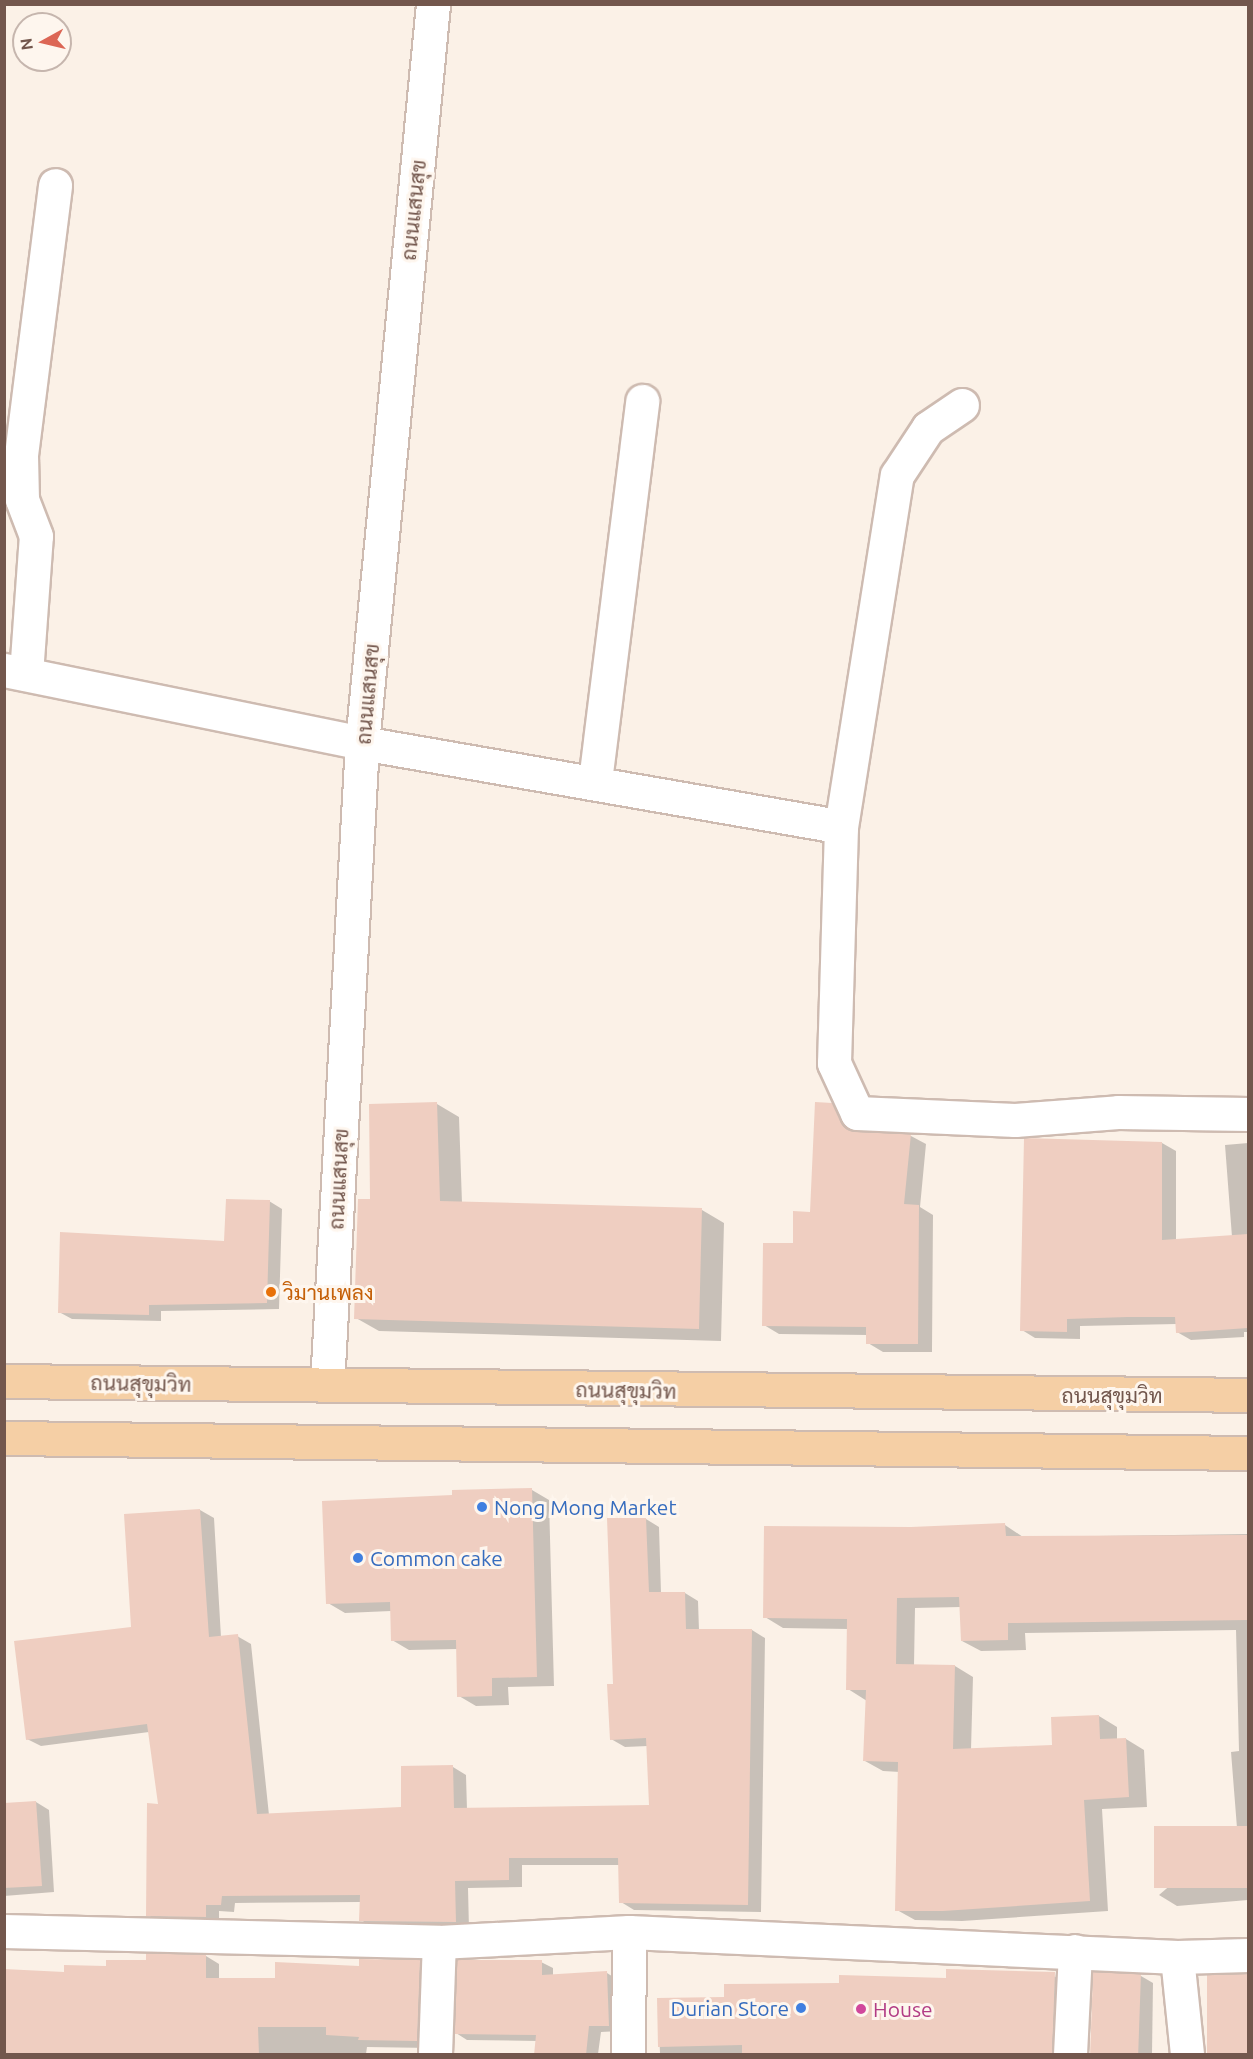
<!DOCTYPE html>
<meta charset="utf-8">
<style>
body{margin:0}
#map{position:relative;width:1253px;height:2059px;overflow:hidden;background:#fbf1e7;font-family:Ubuntu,Sarabun,sans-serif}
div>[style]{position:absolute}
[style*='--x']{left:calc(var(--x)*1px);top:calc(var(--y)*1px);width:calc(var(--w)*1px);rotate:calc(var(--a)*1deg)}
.shadow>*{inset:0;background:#0003;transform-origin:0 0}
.building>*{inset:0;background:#efcec1;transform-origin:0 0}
.roads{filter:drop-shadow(2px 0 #cebbb1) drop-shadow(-2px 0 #cebbb1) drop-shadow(0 2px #cebbb1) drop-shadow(0 -2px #cebbb1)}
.street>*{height:33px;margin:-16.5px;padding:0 16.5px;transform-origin:16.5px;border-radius:16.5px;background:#fff}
.secondary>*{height:33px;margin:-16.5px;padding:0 16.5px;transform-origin:16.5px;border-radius:16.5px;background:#fff}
.primary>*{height:33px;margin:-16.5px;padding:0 16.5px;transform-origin:16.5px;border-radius:16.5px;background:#f5cfa5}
.dots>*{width:16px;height:16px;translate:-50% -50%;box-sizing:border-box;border:3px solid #fef6ee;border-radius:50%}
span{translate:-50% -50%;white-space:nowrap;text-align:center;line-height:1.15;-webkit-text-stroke:6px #fef6ee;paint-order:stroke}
.street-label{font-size:21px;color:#73574d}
.food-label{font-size:21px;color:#c56008}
.left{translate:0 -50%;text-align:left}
.shop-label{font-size:21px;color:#366cbe}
.right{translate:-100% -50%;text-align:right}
.hotel-label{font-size:21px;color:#b23c85}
.frame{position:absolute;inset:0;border:6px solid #73574d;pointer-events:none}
.north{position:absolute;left:12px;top:12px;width:60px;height:60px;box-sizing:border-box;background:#fef6ee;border:2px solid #c6b6ae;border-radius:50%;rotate:262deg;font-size:16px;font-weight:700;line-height:24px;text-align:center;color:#73574d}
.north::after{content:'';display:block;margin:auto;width:21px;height:27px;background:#dc6655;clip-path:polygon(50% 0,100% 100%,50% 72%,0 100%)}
</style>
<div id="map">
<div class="shadow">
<i style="clip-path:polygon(437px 1104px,459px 1117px,462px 1203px,702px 1210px,724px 1223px,721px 1341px,379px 1331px,356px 1318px,372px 1201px)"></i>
<i style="clip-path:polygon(831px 1105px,847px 1114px,857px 1131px,911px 1136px,926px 1144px,920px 1207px,933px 1215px,932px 1352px,883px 1352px,868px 1343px,868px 1335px,779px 1334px,764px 1325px,795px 1245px,812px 1213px)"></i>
<i style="clip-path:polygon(1162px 1143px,1176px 1151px,1176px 1240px,1232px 1237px,1225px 1145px,1248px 1143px,1248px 1332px,1244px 1332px,1244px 1337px,1191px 1340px,1177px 1332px,1177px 1324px,1080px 1326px,1080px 1339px,1035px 1338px,1022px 1330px)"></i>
<i style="clip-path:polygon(269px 1201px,282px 1209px,279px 1309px,161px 1311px,161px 1321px,72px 1319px,59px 1312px,226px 1243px)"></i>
<i style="clip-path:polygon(532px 1490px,549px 1500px,554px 1686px,508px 1687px,509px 1705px,476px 1706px,459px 1696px,458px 1649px,409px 1650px,392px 1640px,391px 1611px,345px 1613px,328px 1603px,454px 1496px)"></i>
<i style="clip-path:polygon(200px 1510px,214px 1518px,221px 1637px,237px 1636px,251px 1644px,269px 1815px,403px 1808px,453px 1767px,466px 1775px,467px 1809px,651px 1806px,648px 1746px,625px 1747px,611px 1739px,614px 1686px,646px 1519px,659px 1527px,661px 1593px,685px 1593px,698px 1601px,699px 1630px,752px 1630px,765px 1638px,761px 1912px,634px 1910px,621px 1902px,620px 1865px,522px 1865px,522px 1887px,468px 1888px,469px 1929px,374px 1928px,361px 1920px,361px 1902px,235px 1903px,234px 1912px,219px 1911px,219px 1924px,161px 1923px,148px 1915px,160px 1805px,149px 1732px,41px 1746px,27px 1739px,132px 1628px)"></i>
<i style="clip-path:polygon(1005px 1525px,1023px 1537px,1248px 1534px,1248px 1900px,1177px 1906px,1159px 1895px,1237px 1828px,1231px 1752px,1239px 1751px,1236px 1630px,1025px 1633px,1026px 1650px,981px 1651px,962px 1641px,961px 1607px,915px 1608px,914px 1666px,955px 1666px,973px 1677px,971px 1750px,1054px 1746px,1099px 1716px,1117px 1727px,1117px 1740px,1126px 1739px,1144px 1750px,1147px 1807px,1102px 1809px,1108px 1911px,962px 1921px,915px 1920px,897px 1910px,900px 1772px,883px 1771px,865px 1761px,867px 1701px,848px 1689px,848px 1629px,783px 1628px,765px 1617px,911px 1529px)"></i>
<i style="clip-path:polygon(36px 1802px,49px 1810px,54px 1892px,4px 1896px,4px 1804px)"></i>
<i style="clip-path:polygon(206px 1956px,219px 1964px,219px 1980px,276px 1979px,419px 1962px,432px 1969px,430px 2048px,367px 2047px,366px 2054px,4px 2054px,66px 1974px)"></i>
<i style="clip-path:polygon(541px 1962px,553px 1968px,553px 1976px,607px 1973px,618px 1980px,620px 2031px,601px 2032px,598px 2054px,537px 2054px,538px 2041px,467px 2040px,456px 2033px)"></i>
<i style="clip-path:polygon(1050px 1974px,1066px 1983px,1060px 2054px,660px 2054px,658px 2000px,726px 1999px,840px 1984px)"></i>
<i style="clip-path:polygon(1094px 1974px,1141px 1976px,1153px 1983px,1152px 2054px,1096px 2054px)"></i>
<i style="left:1248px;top:1975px;width:79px;height:40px;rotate:90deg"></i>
</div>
<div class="building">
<i style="clip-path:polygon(437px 1102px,440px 1201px,702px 1208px,699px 1329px,354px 1319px,358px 1199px,370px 1199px,369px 1104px)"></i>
<i style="clip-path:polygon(815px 1102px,832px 1103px,847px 1129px,911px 1134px,904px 1204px,919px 1205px,918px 1344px,866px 1344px,866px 1327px,762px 1326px,763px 1243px,793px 1243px,793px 1211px,810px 1212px)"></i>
<i style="clip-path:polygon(1024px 1138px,1162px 1142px,1162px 1240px,1248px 1234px,1248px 1328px,1176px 1333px,1175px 1317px,1127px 1317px,1067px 1319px,1067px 1332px,1020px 1331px)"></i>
<i style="clip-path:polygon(226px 1199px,270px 1200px,267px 1303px,149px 1305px,149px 1315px,58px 1313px,60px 1232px,224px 1241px)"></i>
<i style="clip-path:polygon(532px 1488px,537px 1677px,492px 1678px,492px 1696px,457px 1697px,456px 1640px,391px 1641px,390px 1602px,326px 1604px,322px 1501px,452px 1495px,452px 1490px)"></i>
<i style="clip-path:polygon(200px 1509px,209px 1637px,238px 1634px,257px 1814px,401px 1807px,401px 1766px,453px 1765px,454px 1808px,649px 1805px,646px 1738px,610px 1740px,607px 1684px,613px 1684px,607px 1518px,646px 1518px,649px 1592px,685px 1592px,686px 1629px,752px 1629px,748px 1905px,619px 1903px,618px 1858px,509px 1858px,509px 1880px,455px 1881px,456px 1922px,359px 1921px,360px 1895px,222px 1896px,221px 1905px,206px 1905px,206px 1917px,146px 1916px,147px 1803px,158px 1804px,147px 1724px,26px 1740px,14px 1641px,131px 1627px,124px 1514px)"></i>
<i style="clip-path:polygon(1005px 1523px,1006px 1536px,1248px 1535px,1248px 1620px,1008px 1623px,1008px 1640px,961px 1641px,959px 1597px,897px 1598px,896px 1664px,955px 1665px,953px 1749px,1052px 1745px,1051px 1717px,1099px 1715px,1100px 1739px,1126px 1738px,1129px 1797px,1084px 1800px,1090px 1901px,943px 1911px,895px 1911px,898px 1762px,863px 1761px,866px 1690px,846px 1690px,847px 1619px,763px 1618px,764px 1526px,911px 1527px)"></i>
<i style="clip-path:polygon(36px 1801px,42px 1886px,4px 1888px,4px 1803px)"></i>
<i style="left:1248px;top:1826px;width:62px;height:94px;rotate:90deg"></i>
<i style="clip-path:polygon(146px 1953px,206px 1955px,206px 1978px,275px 1978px,275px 1962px,359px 1966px,359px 1959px,420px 1960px,417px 2041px,358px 2040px,359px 2037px,326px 2035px,326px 2027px,258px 2027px,259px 2055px,4px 2055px,4px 1969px,64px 1972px,64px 1965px,106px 1966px,106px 1960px,146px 1960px)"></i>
<i style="clip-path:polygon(457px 1960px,542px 1960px,542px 1975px,607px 1971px,609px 2026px,589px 2026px,586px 2055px,534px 2055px,536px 2035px,454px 2034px)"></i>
<i style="clip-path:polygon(946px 1969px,1055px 1972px,1052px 2055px,742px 2055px,742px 2045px,658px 2047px,657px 1998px,724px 1997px,724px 1984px,839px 1983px,839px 1975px,946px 1978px)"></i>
<i style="left:1093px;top:1972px;width:48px;height:83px;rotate:2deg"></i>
<i style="left:1248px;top:1974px;width:81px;height:41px;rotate:90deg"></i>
</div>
<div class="roads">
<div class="street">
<i style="--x:4;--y:670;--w:365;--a:11.5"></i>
<i style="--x:362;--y:743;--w:486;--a:9.9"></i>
<i style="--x:841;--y:827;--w:236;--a:91.7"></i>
<i style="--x:834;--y:1063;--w:55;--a:65.3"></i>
<i style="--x:857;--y:1113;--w:158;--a:2.5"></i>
<i style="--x:1015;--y:1120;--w:103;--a:-4.4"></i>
<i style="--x:1118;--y:1112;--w:130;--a:0.9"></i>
<i style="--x:26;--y:674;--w:138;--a:-85.9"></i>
<i style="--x:36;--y:536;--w:40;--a:-111"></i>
<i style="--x:22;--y:499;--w:44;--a:-91.3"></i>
<i style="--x:21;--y:455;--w:272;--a:-82.8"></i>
<i style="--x:595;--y:781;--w:383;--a:-82.9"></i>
<i style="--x:841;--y:827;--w:356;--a:-81"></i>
<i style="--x:897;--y:475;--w:56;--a:-56.6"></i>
<i style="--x:928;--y:428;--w:41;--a:-34.1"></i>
<i style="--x:1177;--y:1957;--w:98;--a:84.1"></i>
<i style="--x:435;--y:2054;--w:112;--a:-88"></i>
<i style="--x:1070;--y:2054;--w:103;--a:-87.2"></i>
</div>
<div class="secondary">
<i style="--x:327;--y:1385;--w:643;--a:-86.88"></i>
<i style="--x:362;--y:743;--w:742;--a:-84.51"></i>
<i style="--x:4;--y:1931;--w:435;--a:1.4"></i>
<i style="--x:439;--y:1942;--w:190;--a:-3"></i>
<i style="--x:629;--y:1932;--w:549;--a:2.61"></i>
<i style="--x:1177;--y:1957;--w:71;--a:-1.6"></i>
<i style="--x:628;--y:2054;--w:122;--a:-89.5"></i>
</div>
<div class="primary">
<i style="--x:4;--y:1381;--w:1244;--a:0.64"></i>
<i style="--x:4;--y:1438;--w:1244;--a:0.69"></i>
</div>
</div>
<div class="dots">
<i style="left:271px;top:1292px;background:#e8710a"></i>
<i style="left:482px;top:1507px;background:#3f7fe0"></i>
<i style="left:358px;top:1558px;background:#3f7fe0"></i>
<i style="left:801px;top:2008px;background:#3f7fe0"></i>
<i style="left:861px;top:2009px;background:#d1479c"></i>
</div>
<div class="street-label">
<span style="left:413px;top:210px;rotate:-84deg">ถนนแสนสุข</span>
<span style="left:367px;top:694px;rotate:-85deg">ถนนแสนสุข</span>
<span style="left:338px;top:1179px;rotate:-87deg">ถนนแสนสุข</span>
<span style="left:141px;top:1383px;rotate:1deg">ถนนสุขุมวิท</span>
<span style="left:626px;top:1390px;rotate:1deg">ถนนสุขุมวิท</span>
<span style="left:1112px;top:1395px">ถนนสุขุมวิท</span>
</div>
<div class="food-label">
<span class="left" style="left:283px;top:1292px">วิมานเพลง</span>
</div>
<div class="shop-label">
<span class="left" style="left:494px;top:1507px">Nong Mong Market</span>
<span class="left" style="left:370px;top:1558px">Common cake</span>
<span class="right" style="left:789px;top:2008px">Durian Store</span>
</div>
<div class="hotel-label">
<span class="left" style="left:873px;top:2009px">House</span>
</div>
<div class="frame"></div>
<div class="north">N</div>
</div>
